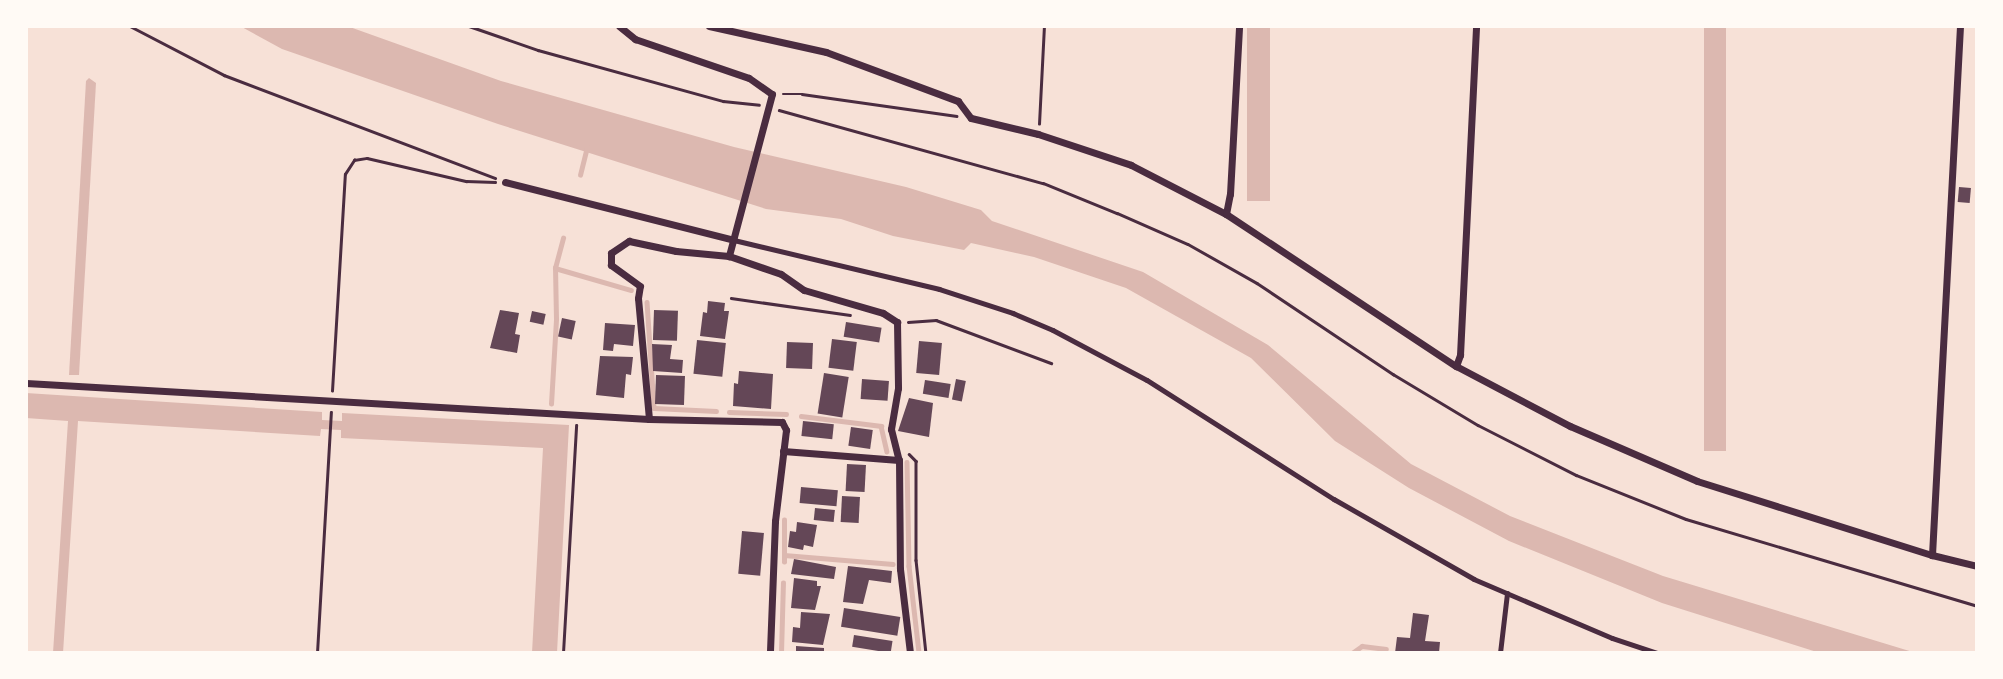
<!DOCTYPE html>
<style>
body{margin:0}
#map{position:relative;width:2003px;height:679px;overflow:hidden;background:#f7e1d7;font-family:Inter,sans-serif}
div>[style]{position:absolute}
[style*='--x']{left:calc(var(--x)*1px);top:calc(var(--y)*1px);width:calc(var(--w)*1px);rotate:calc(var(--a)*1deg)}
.water>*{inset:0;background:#dcb8b0;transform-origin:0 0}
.stream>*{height:4.5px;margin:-2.25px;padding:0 2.25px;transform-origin:2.25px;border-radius:2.25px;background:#dcb8b0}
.building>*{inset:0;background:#644757;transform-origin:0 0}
.path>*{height:2.5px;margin:-1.25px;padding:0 1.25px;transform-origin:1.25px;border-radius:1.25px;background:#4a2c40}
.service>*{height:4.5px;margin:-2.25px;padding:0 2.25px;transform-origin:2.25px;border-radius:2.25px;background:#4a2c40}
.minor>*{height:7px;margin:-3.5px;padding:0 3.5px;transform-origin:3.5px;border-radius:3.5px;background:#4a2c40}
span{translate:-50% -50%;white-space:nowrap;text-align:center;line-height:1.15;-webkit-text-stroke:7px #fffaf5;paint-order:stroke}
.frame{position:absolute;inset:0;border:28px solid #fffaf5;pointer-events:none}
</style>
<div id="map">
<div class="water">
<i style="clip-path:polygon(240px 26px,347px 26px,501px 81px,734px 147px,906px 187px,981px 210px,992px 221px,1143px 272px,1268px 345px,1411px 464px,1510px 516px,1663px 576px,1916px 653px,1820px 653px,1662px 603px,1509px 541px,1409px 488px,1335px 441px,1251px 358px,1126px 288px,1034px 257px,971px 243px,964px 250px,893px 236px,841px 219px,766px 209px,498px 124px,282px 49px)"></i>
<i style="left:1247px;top:26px;width:23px;height:175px"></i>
<i style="left:1704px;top:26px;width:22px;height:425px"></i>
<i style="clip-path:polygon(89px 78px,96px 83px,79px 375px,69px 375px,86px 81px)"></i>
<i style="clip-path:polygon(26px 393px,322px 412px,322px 420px,342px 421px,342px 413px,569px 425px,557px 653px,532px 653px,543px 448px,341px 438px,341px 430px,321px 429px,320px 436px,78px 421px,63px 653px,53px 653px,68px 421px,26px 418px)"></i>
</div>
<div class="stream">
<i style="--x:580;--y:175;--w:29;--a:-76"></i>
<i style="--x:555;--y:268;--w:79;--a:16.1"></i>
<i style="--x:647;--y:302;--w:106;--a:86.2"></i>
<i style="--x:654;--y:408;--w:62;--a:2.8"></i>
<i style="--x:551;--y:404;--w:85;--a:-86.6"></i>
<i style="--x:556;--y:319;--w:51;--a:-91.1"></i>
<i style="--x:555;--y:268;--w:31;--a:-75"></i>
<i style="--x:729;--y:412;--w:57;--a:2"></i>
<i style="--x:801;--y:416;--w:81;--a:7.1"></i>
<i style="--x:881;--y:426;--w:26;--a:77"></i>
<i style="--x:907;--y:462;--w:104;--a:88.9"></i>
<i style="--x:909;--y:566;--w:88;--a:83.4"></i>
<i style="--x:784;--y:555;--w:109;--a:4.7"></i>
<i style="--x:784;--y:562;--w:42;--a:-90"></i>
<i style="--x:781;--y:653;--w:70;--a:-88.4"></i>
<i style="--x:1352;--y:653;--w:12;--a:-35"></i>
<i style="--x:1362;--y:646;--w:24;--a:7"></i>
</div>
<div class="building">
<i style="left:1959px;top:187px;width:12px;height:15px;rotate:5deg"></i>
<i style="clip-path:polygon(708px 301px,725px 303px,724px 311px,729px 311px,725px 339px,700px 336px,703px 312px,707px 313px)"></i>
<i style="clip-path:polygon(500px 310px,519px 313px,515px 334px,520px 335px,517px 353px,490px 348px)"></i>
<i style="left:654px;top:310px;width:24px;height:30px;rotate:2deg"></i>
<i style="left:532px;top:311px;width:14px;height:11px;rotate:12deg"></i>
<i style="left:562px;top:318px;width:14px;height:19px;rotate:12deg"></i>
<i style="left:846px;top:322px;width:36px;height:15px;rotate:9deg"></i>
<i style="clip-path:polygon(605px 323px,635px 325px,633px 346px,614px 344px,613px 351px,603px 350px)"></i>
<i style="left:832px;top:339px;width:25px;height:29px;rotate:7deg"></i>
<i style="left:697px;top:340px;width:29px;height:34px;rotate:6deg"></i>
<i style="left:919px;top:341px;width:23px;height:32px;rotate:5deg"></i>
<i style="left:787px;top:342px;width:26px;height:26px;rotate:2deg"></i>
<i style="clip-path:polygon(652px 344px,672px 345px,670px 359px,683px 360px,682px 373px,653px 371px)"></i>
<i style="clip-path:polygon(600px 356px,633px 357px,631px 375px,626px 374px,624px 398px,596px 395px)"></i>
<i style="clip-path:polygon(739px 371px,773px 374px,771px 409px,733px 406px,734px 383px,738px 384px)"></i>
<i style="left:824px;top:373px;width:25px;height:41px;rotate:9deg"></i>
<i style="left:656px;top:375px;width:29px;height:29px;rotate:2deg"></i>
<i style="left:862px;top:379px;width:27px;height:20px;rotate:4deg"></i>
<i style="left:956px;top:379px;width:10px;height:21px;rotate:11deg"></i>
<i style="left:925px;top:380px;width:26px;height:14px;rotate:9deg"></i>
<i style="clip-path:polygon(909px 398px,933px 403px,929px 437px,898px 431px)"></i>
<i style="left:803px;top:421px;width:31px;height:15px;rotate:6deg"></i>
<i style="left:851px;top:427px;width:22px;height:19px;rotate:8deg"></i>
<i style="left:847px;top:464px;width:19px;height:27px;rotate:3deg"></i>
<i style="left:801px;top:487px;width:37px;height:16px;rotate:5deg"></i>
<i style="left:842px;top:496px;width:18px;height:26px;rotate:3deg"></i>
<i style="left:815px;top:508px;width:20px;height:12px;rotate:6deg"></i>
<i style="clip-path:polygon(797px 522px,817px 525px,813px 547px,804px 545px,803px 550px,788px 547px,790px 531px,796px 532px)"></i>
<i style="left:742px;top:531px;width:22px;height:43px;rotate:5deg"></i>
<i style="clip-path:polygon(794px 559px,836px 567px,834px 579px,791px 574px)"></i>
<i style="clip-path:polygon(848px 566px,892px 571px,891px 583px,869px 580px,863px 604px,843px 602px)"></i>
<i style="clip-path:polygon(794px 578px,817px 581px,817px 586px,821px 586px,815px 610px,791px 608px)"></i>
<i style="left:844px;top:608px;width:57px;height:19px;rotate:9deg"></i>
<i style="clip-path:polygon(801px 612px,830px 614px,823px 645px,792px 642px,793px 627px,800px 628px)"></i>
<i style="clip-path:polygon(1413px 613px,1429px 615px,1425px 641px,1440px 642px,1439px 653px,1395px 653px,1397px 637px,1410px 638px)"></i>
<i style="left:854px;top:635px;width:39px;height:12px;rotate:9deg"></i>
<i style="clip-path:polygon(796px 646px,824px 648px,824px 653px,796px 653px)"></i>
</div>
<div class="path">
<i style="--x:130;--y:26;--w:106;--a:27.5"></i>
<i style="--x:224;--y:75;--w:290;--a:20.8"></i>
<i style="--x:469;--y:26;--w:73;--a:19.2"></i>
<i style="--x:538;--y:50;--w:192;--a:15.4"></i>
<i style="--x:723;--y:101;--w:36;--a:6"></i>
<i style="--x:783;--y:94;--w:19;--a:0"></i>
<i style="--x:802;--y:94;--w:156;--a:8.1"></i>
<i style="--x:779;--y:110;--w:274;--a:15.5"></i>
<i style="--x:1043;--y:183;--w:80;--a:22.1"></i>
<i style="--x:1117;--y:213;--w:77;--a:23.6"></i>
<i style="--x:1188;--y:244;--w:79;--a:29.5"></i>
<i style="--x:1257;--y:283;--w:164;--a:33.8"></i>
<i style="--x:1393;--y:374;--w:99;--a:31"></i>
<i style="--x:1478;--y:425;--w:110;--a:27"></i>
<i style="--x:1576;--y:475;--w:118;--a:21.8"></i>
<i style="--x:1686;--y:519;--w:304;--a:16.6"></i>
<i style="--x:1039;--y:124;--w:98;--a:-87.1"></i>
<i style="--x:731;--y:298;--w:120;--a:8.1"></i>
<i style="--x:908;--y:322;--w:28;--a:-4"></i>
<i style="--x:936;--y:320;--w:123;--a:20.5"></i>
<i style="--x:332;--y:391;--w:217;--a:-86.6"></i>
<i style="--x:345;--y:174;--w:17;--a:-57"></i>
<i style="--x:354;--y:160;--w:13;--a:-9"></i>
<i style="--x:367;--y:158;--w:102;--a:13.1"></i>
<i style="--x:466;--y:181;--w:29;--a:2"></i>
<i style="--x:909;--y:454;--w:10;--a:45"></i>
<i style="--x:916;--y:461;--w:99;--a:90"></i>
<i style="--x:916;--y:560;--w:94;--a:83.9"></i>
<i style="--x:317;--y:653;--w:241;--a:-86.7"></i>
<i style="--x:563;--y:653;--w:228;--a:-86.7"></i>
</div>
<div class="service">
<i style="--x:734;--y:240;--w:211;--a:13.4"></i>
<i style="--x:939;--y:289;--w:78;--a:18"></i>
<i style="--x:1013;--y:313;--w:43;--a:23"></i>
<i style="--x:1053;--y:330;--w:106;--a:28"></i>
<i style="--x:1147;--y:380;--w:222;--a:32.5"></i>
<i style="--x:1334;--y:499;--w:161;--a:29.7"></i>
<i style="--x:1474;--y:579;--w:150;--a:23.1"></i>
<i style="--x:1612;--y:638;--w:47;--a:18.4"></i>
<i style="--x:1500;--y:653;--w:60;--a:-83.3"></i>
</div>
<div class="minor">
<i style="--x:619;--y:26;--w:21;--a:39"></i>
<i style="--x:635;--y:39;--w:120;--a:18.9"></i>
<i style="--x:749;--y:78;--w:28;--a:35"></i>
<i style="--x:772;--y:94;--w:168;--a:104.9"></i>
<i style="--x:709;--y:26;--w:120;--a:12.5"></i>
<i style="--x:826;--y:52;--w:141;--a:20.4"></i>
<i style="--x:958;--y:101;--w:21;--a:53"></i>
<i style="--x:971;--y:118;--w:69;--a:13.4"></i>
<i style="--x:1038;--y:134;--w:98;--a:18.4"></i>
<i style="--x:1131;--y:165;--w:107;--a:27.3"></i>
<i style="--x:1226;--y:214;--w:276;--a:33.5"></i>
<i style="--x:1456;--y:366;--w:129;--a:27.8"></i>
<i style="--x:1570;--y:426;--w:138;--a:23.4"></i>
<i style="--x:1697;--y:481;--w:246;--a:17.5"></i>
<i style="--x:1960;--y:26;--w:530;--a:93.03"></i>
<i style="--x:1932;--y:555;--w:46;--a:13.7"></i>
<i style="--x:505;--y:182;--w:236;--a:14.2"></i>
<i style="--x:1226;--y:214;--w:20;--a:-79"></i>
<i style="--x:1230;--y:194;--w:168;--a:-86.9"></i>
<i style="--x:1456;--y:366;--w:12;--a:-70"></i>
<i style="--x:1460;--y:355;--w:329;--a:-87.2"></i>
<i style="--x:26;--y:383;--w:624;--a:3.31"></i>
<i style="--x:649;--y:419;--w:133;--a:1.3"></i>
<i style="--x:782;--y:422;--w:9;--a:63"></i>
<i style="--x:786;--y:430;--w:92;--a:96.9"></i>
<i style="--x:775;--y:521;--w:132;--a:92.2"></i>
<i style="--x:649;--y:419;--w:121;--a:-95.2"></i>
<i style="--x:638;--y:298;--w:12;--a:-81"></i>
<i style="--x:640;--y:286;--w:36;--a:-144"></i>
<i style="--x:611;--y:265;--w:12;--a:-90"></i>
<i style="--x:611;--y:253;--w:22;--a:-34"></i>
<i style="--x:629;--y:241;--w:48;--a:12"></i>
<i style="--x:676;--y:251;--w:53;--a:5.4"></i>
<i style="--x:729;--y:256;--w:55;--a:19.1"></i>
<i style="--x:781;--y:274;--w:28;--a:35"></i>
<i style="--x:804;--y:290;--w:82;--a:16.2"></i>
<i style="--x:883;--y:313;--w:17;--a:33"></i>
<i style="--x:897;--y:322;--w:66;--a:89.1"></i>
<i style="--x:898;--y:388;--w:42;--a:99.7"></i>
<i style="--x:891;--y:429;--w:32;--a:76"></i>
<i style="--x:899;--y:460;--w:109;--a:89.5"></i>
<i style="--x:900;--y:569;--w:85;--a:83.2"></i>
<i style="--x:783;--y:451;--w:116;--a:4.4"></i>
</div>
<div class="frame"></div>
</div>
